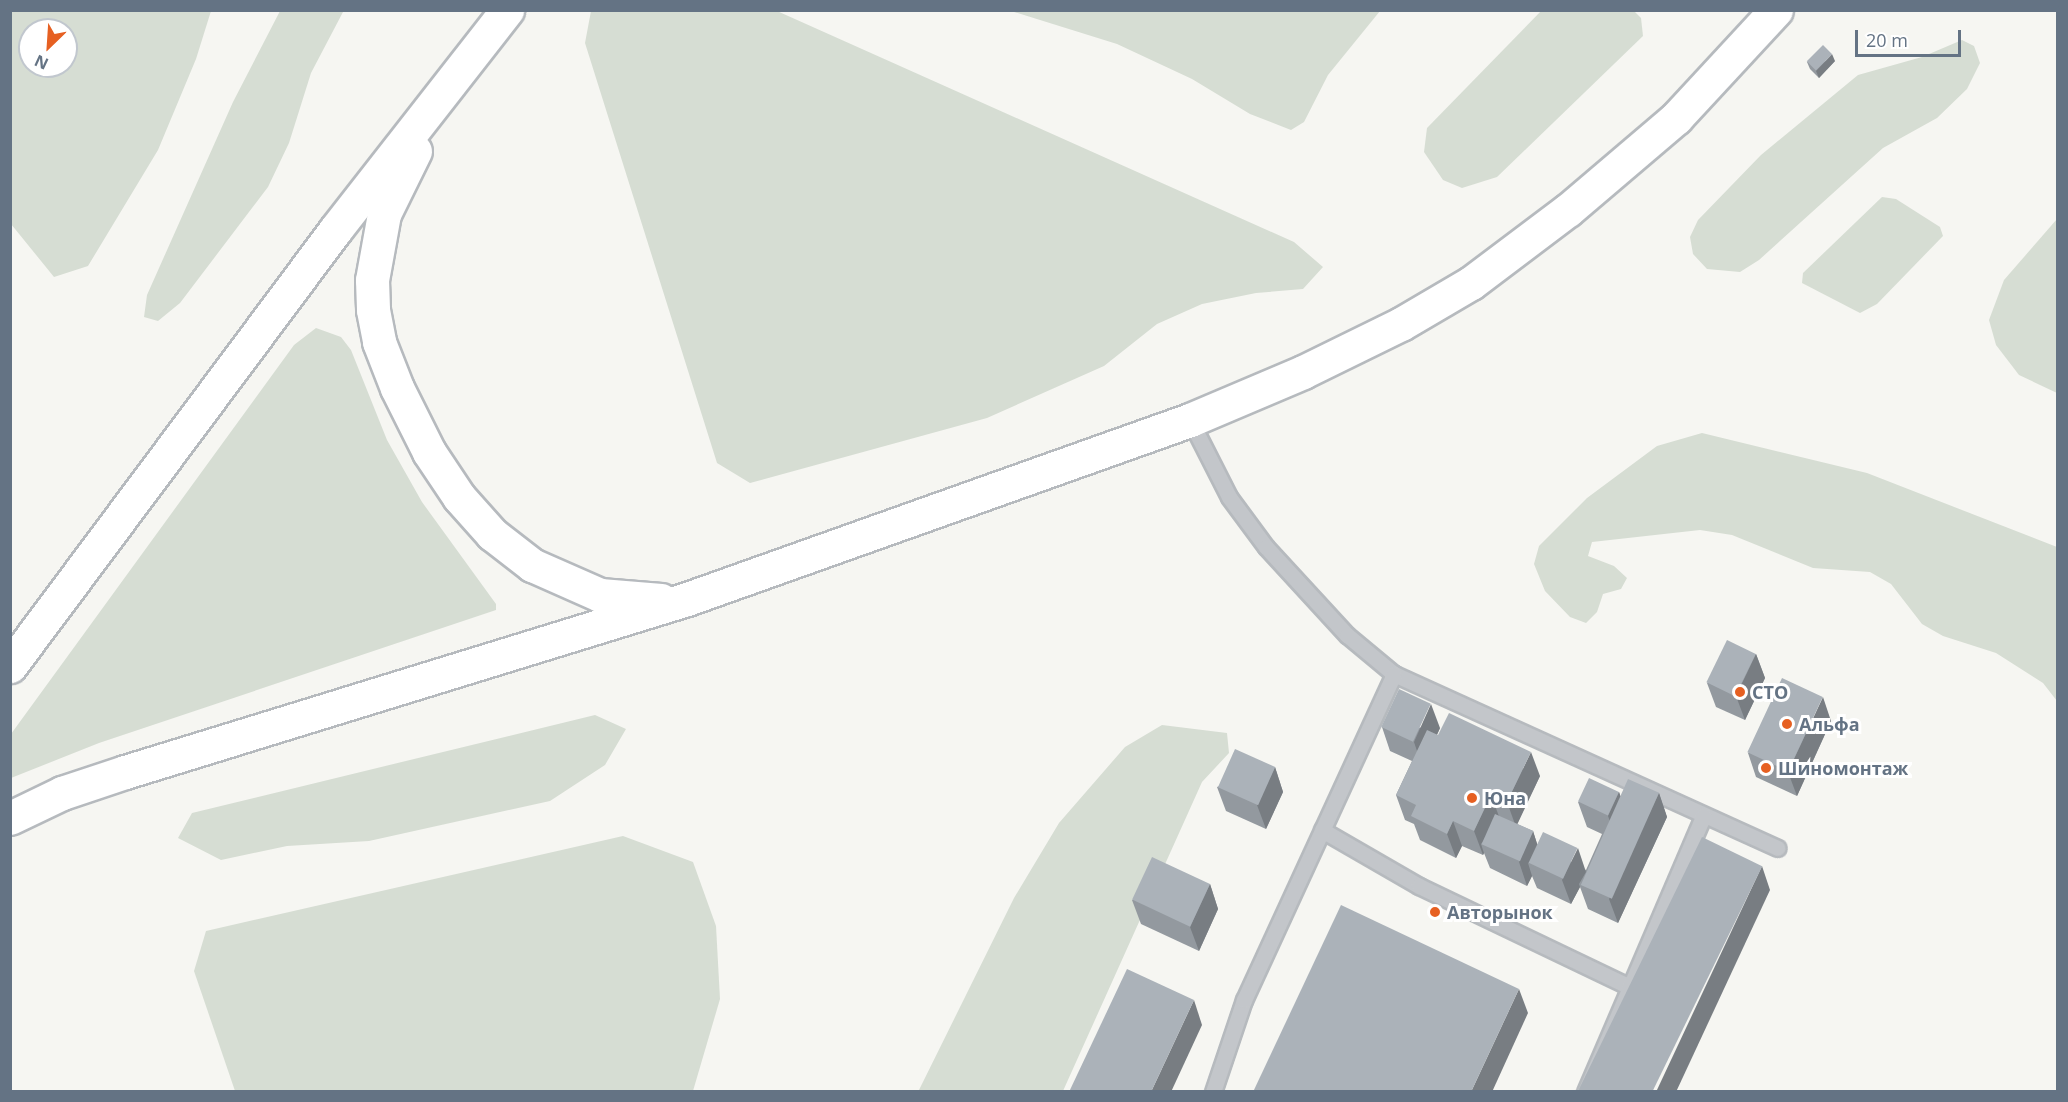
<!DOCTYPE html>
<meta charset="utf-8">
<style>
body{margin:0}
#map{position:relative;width:2068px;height:1102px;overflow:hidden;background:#f6f6f2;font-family:"Open Sans",sans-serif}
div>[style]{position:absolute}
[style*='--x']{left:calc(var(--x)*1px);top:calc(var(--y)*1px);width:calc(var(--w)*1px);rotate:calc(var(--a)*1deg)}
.green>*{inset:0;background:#d6ddd3}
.roads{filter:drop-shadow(2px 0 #b6babe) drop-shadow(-2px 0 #b6babe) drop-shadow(0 2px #b6babe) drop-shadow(0 -2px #b6babe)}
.service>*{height:15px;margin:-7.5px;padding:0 7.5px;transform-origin:7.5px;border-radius:7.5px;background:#c3c6ca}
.primary>*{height:33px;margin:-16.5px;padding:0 16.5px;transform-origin:16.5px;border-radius:16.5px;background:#fff}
.wall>*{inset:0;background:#93999f}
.shaded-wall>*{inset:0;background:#787d82}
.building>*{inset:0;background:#abb2b9;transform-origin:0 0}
.dots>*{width:16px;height:16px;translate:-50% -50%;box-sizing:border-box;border:3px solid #fff;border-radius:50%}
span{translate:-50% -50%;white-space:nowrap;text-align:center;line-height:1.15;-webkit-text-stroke:6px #fff;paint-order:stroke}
.poi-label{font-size:18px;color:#647384;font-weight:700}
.left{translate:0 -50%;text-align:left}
.frame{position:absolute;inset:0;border:12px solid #647384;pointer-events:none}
.north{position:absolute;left:18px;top:18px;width:60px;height:60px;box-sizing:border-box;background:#fff;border:2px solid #c1c7ce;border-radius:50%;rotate:205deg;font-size:16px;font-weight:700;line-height:24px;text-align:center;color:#647384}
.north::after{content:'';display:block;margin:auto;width:21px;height:27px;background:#e66022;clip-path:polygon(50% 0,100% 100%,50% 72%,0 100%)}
.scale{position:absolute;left:1855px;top:30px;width:106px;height:27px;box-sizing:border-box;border:3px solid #647384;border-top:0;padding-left:8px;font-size:18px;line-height:21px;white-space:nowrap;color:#647384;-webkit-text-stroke:4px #fff;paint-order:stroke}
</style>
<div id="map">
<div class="green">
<i style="clip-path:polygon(1542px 10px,1634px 11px,1641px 18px,1643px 36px,1497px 177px,1462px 188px,1443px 180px,1424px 152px,1427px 128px)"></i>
<i style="clip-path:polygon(evenodd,10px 11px,211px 11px,196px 59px,158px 150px,88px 266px,54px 277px,11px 224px,10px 11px,30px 30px,66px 30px,66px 66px,30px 66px,30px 30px)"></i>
<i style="clip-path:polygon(280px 11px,343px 12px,311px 73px,289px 143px,268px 187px,180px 303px,158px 321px,144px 317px,147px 295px,233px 102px)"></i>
<i style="clip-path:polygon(591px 11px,777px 11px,1294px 242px,1323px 267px,1303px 289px,1256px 293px,1202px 304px,1157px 324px,1104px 366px,987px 418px,750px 483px,717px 463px,585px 43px)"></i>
<i style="clip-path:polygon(1011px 11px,1380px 11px,1328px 75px,1304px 122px,1291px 130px,1250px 114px,1192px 79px,1117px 44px)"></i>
<i style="clip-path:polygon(1962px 40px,1974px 46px,1980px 63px,1967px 89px,1937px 118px,1883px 148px,1759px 260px,1740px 272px,1707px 269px,1693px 254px,1690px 237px,1698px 220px,1761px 155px,1858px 75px,1922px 57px)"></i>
<i style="clip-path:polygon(1882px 197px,1896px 199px,1940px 227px,1943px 236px,1877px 304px,1860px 313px,1802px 283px,1803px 273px)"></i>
<i style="clip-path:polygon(2057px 219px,2057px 393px,2019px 375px,1996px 345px,1989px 320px,2004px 280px)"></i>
<i style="clip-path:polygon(316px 328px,341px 337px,351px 350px,387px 440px,422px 502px,496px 604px,496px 610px,99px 743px,11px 778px,11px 734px,294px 345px)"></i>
<i style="clip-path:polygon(1702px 433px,1867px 473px,2057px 547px,2057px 701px,2043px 683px,1996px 653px,1943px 636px,1922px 624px,1891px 584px,1870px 572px,1813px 568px,1732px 535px,1700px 530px,1592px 542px,1588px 556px,1614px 566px,1627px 578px,1621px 589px,1603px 594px,1597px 612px,1586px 623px,1570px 617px,1545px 591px,1534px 564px,1539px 546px,1587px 498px,1657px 446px)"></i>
<i style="clip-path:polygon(595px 715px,626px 729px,605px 765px,550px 801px,369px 841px,287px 846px,221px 860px,178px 838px,192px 813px)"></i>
<i style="clip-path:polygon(1162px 725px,1227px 733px,1229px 753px,1202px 782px,1063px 1091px,918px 1092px,1014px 898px,1059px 823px,1125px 747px)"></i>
<i style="clip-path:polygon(623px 836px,693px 862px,716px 926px,720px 999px,693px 1091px,235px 1091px,194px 971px,206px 931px)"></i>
</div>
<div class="roads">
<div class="service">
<i style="--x:1190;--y:420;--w:86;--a:63.1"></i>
<i style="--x:1229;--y:497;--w:62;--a:53.5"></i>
<i style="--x:1266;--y:547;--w:120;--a:47.4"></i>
<i style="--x:1347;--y:635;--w:61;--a:39.7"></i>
<i style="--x:1394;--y:674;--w:421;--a:24.4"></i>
<i style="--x:1322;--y:830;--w:112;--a:30"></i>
<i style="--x:1419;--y:886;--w:234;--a:25.6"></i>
<i style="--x:1213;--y:1092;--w:97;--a:-71.4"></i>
<i style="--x:1244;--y:1000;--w:359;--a:-65.3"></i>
<i style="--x:1585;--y:1092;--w:301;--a:-66.8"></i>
</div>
<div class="primary">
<i style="--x:415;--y:151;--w:70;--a:116.2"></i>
<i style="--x:384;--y:214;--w:67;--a:100.3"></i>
<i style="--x:372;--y:280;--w:30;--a:88"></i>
<i style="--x:373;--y:310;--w:33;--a:79"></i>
<i style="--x:379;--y:342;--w:49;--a:68.6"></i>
<i style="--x:397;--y:388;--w:72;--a:63.4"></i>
<i style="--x:429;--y:452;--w:54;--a:56.3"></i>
<i style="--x:459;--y:497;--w:50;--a:48.3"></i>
<i style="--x:492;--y:534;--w:51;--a:37.8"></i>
<i style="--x:532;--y:565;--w:74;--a:23.8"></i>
<i style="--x:600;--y:595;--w:61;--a:4.7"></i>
<i style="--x:10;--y:666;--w:545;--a:-53.28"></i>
<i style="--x:336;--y:229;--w:278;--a:-52"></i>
<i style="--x:10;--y:818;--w:58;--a:-25.7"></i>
<i style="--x:62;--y:793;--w:66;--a:-18.4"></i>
<i style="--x:125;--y:772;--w:588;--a:-17.11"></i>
<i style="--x:687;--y:599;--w:534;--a:-19.59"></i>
<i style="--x:1190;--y:420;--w:123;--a:-23"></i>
<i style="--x:1303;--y:372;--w:109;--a:-26.1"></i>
<i style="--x:1401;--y:324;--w:81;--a:-30.4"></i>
<i style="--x:1471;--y:283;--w:121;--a:-37"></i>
<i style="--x:1568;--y:210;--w:142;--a:-40.4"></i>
<i style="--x:1676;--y:118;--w:147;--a:-47.2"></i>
</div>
</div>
<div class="wall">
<i style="clip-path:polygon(1835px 61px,1819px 78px,1810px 69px,1807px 62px)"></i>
<i style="clip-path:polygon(1756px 654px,1765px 678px,1745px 720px,1716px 707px,1707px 683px)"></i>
<i style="clip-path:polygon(1831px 721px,1797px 796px,1756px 777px,1748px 753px)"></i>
<i style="clip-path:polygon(1382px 727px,1440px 728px,1437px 735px,1540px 776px,1517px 824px,1533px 831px,1537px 844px,1586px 870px,1602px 834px,1587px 827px,1578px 802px,1619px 792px,1620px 796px,1659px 793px,1667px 817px,1618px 923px,1588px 909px,1580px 887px,1571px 904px,1537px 888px,1532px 876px,1527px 886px,1490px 868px,1484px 853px,1483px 855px,1462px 846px,1456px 858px,1420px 840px,1414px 824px,1405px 820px,1396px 795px,1412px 761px,1390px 751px)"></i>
<i style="clip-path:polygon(1275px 767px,1283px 792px,1266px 829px,1226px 811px,1217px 787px)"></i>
<i style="clip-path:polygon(1210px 884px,1218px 909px,1199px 951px,1141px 924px,1132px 900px)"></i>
</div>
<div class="shaded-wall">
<i style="clip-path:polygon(1832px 54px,1835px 61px,1819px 78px,1816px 71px)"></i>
<i style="clip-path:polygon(1756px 654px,1765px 678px,1745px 720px,1736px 696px)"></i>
<i style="clip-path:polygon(1823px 697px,1831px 721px,1797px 796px,1788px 772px)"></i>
<i style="clip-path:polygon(1431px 704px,1440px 728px,1422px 766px,1414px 742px)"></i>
<i style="clip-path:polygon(1531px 752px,1540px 776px,1516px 827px,1507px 802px)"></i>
<i style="clip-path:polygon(1275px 767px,1283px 792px,1266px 829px,1257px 805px)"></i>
<i style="clip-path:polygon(1619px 792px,1628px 816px,1617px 840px,1608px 816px)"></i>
<i style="clip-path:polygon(1659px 793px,1667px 817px,1618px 923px,1609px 899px)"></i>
<i style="clip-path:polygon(1491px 795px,1500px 819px,1481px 844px,1484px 853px,1483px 855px,1474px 831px)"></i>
<i style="clip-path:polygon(1453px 821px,1462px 846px,1456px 858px,1447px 834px)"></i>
<i style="clip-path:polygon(1533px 831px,1541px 856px,1528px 863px,1532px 876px,1527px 886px,1519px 862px)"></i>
<i style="clip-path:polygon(1578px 848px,1586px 872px,1579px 884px,1580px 887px,1571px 904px,1562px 880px)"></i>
<i style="clip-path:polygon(1762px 866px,1770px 890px,1676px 1092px,1656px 1092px)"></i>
<i style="clip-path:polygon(1210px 884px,1218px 909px,1199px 951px,1190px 927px)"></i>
<i style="clip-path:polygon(1519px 989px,1528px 1013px,1492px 1092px,1471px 1092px)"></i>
<i style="clip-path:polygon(1194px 1000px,1202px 1025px,1171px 1092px,1151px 1092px)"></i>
</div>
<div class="building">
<i style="left:1823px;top:45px;width:13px;height:23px;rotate:45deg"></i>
<i style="left:1727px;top:640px;width:32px;height:47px;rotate:26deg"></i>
<i style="left:1782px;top:678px;width:45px;height:82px;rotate:25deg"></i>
<i style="left:1399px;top:689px;width:35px;height:42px;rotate:25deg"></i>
<i style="clip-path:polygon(1449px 713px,1531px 752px,1507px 802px,1491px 795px,1474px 831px,1453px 821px,1447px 834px,1411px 816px,1416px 805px,1396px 795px,1427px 730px,1438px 735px)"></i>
<i style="left:1235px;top:749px;width:44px;height:42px;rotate:24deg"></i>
<i style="left:1589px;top:778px;width:33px;height:26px;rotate:25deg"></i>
<i style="left:1628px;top:779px;width:34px;height:116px;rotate:24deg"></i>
<i style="left:1495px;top:814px;width:42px;height:33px;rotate:24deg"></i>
<i style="left:1543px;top:832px;width:38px;height:34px;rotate:25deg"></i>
<i style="left:1702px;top:837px;width:67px;height:281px;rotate:26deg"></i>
<i style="left:1152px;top:857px;width:64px;height:47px;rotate:25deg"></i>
<i style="clip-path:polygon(1341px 905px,1519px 989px,1471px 1092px,1253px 1092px)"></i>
<i style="clip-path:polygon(1127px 969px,1194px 1000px,1151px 1092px,1069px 1092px)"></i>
</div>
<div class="dots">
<i style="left:1740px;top:692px;background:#e66022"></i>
<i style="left:1787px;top:724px;background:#e66022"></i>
<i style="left:1766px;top:768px;background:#e66022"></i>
<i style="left:1472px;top:798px;background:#e66022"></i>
<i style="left:1435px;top:912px;background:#e66022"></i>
</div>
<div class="poi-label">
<span class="left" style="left:1752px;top:692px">СТО</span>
<span class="left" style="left:1799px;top:724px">Альфа</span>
<span class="left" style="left:1778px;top:768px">Шиномонтаж</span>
<span class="left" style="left:1484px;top:798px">Юна</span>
<span class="left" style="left:1447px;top:912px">Авторынок</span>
</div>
<div class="frame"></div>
<div class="north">N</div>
<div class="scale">20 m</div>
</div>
